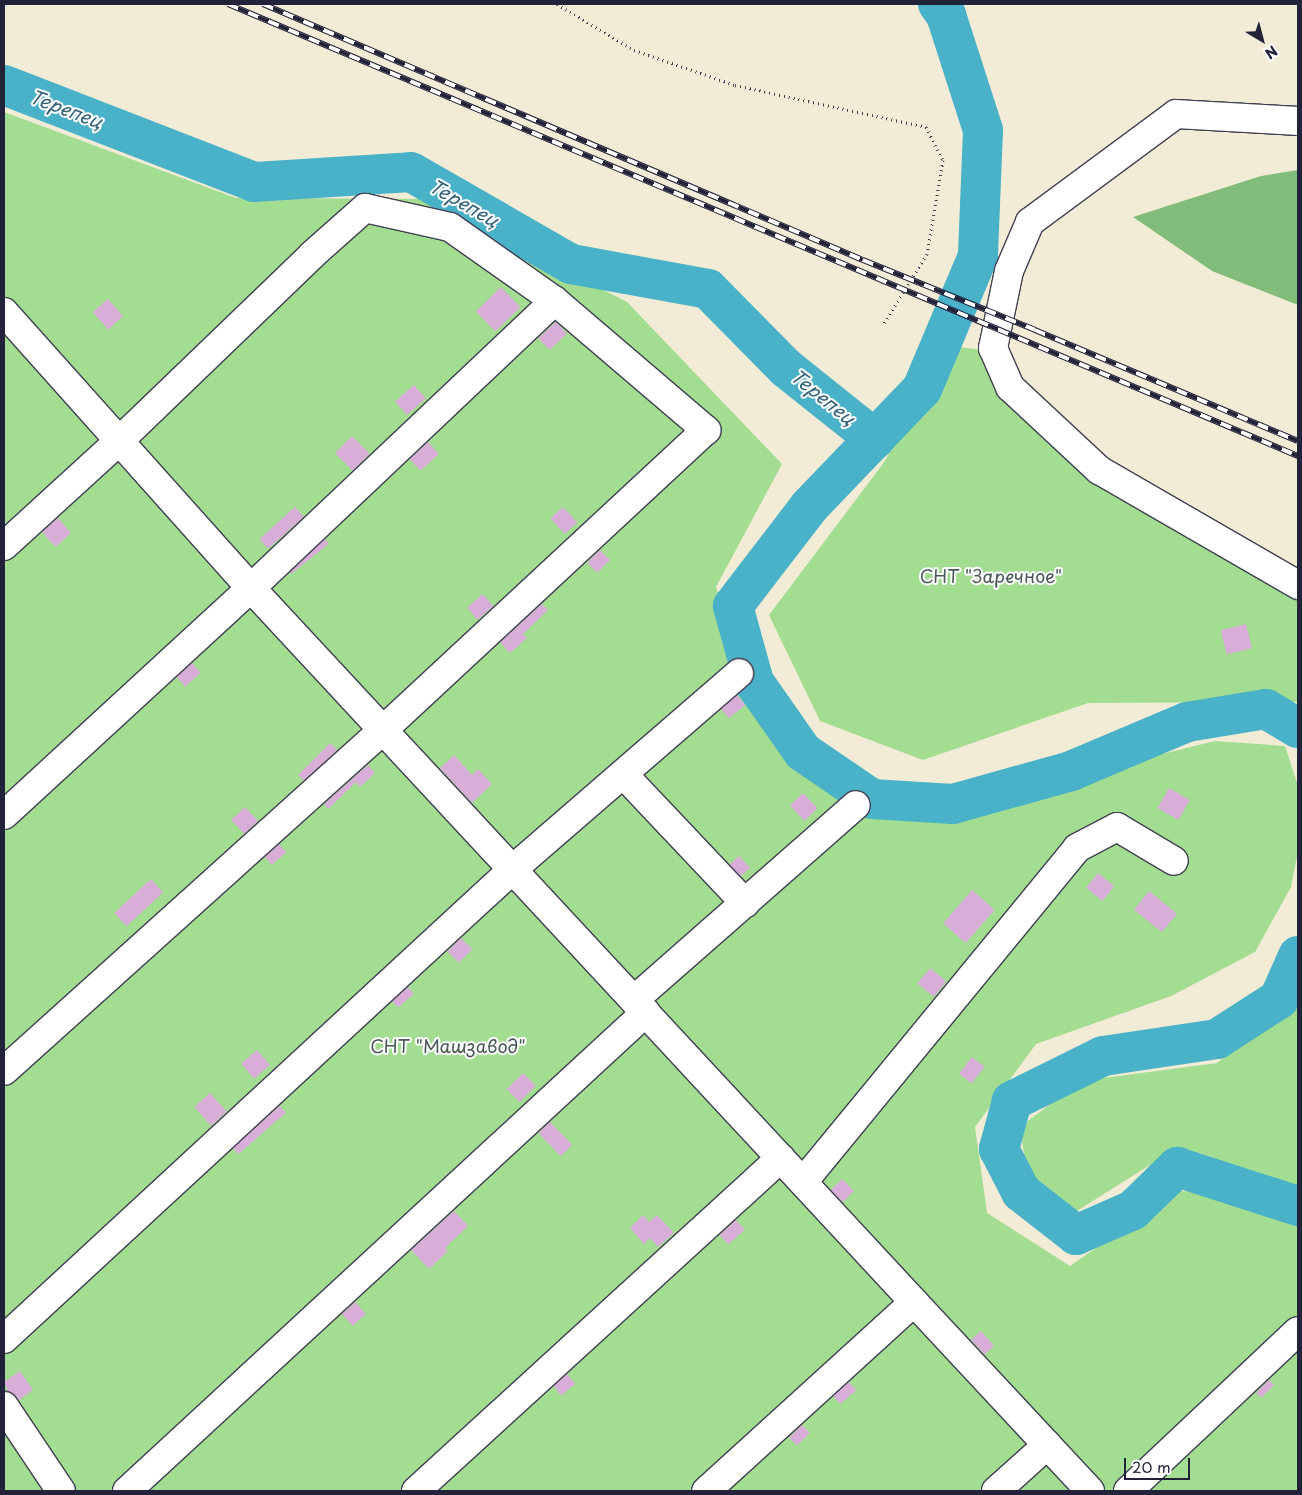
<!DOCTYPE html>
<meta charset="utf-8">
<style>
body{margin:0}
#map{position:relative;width:1302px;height:1495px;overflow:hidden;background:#f2ebd5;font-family:"Playpen Sans",sans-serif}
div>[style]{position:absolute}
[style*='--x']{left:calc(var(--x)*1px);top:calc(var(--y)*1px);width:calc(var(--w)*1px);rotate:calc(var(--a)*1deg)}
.green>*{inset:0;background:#a2dd91}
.forest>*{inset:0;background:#81bc7b}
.river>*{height:40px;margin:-20px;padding:0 20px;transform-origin:20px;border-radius:20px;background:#49b2c8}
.building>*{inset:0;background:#d8add7;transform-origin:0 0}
.path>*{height:3px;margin-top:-1.5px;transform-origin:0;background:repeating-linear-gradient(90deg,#414052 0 1px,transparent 0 5px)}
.roads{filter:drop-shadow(1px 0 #414052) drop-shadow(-1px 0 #414052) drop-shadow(0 1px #414052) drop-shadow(0 -1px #414052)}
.minor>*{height:28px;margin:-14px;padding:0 14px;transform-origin:14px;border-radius:14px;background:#fff}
.rail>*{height:5.5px;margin-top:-2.75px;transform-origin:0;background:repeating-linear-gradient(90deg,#fff 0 11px,#22223b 0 22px);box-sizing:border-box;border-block:1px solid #22223b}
span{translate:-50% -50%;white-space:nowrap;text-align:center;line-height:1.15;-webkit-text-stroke:4px #fff;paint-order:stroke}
.park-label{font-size:18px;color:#485a55}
.water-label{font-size:19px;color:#34637a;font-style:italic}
.frame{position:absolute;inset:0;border:5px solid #22223b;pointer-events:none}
.north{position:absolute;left:1237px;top:15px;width:50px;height:50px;-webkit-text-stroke:4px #fff;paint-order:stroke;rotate:143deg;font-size:14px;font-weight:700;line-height:20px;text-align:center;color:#22223b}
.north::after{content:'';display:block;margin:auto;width:18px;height:22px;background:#22223b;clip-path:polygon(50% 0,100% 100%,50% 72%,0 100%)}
.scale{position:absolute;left:1124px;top:1458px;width:66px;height:22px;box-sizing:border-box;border:2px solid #22223b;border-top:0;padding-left:6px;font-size:15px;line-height:18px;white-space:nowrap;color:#22223b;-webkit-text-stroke:4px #fff;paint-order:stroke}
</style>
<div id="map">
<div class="green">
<i style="clip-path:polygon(4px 112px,236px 198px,424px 199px,627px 302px,782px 464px,716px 587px,745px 678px,789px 760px,845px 798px,957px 816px,1086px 773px,1215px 741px,1285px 746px,1298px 786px,1298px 851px,1291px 887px,1255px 952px,1171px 996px,1036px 1044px,975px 1127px,987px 1213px,1070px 1266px,1178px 1191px,1228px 1193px,1298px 1215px,1298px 1491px,4px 1491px)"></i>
<i style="clip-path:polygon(959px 347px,1011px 354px,1024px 403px,1173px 530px,1298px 596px,1298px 702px,1088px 703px,923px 760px,820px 721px,769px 615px,882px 465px)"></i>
<i style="clip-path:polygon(1298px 987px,1298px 1186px,1177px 1148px,1072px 1214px,1028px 1181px,1020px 1127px,1081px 1081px,1217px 1063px,1288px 1008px)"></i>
</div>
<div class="forest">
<i style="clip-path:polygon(1298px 170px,1298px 305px,1212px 271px,1133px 217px,1261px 176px)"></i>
</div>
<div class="river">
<i style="--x:938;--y:4;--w:14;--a:54"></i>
<i style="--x:946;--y:15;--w:121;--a:72.2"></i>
<i style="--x:983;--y:130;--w:126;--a:92.3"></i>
<i style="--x:978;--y:256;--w:144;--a:112.8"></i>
<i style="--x:922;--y:389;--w:163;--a:133.8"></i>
<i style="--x:809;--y:507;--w:125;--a:127.5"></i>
<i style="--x:733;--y:606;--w:79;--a:74.6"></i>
<i style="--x:754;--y:682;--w:85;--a:55"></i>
<i style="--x:803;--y:752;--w:83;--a:34.3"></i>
<i style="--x:872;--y:799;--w:81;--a:3.5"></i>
<i style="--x:953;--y:804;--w:123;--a:-15.6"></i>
<i style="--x:1071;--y:771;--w:126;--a:-22.9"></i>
<i style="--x:1187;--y:722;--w:80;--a:-9.3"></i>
<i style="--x:1266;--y:709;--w:37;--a:31"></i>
<i style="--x:4;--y:85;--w:268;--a:21.2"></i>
<i style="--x:254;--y:182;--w:157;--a:-3.6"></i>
<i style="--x:411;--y:172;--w:185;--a:29.9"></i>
<i style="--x:571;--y:264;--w:139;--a:10.3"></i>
<i style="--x:708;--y:289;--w:111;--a:45.4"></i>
<i style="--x:786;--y:368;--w:114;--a:38.6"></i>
<i style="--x:1298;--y:956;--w:47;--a:113.8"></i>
<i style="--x:1279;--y:999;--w:74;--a:147.2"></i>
<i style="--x:1217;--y:1039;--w:115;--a:171.5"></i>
<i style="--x:1103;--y:1056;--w:102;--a:153.7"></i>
<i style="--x:1012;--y:1101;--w:50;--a:105.2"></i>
<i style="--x:999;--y:1149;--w:48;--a:62.9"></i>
<i style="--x:1021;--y:1192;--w:70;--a:38"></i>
<i style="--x:1076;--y:1235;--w:62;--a:-23.7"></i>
<i style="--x:1133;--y:1210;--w:62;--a:-44.3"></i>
<i style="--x:1177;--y:1167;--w:127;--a:17.9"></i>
</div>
<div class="building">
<i style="left:501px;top:287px;width:28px;height:35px;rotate:46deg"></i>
<i style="left:108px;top:299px;width:23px;height:20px;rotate:49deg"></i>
<i style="left:556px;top:322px;width:16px;height:24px;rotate:47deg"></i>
<i style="left:414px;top:385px;width:18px;height:25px;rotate:49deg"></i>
<i style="left:352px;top:436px;width:25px;height:24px;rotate:45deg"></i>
<i style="left:428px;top:442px;width:16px;height:25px;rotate:47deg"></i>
<i style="left:295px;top:507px;width:13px;height:48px;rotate:48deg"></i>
<i style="left:563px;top:507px;width:21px;height:17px;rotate:47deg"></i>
<i style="left:58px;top:518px;width:20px;height:21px;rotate:49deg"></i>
<i style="left:325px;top:539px;width:6px;height:48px;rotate:51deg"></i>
<i style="left:600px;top:550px;width:14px;height:18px;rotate:45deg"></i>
<i style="left:483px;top:594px;width:16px;height:21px;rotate:50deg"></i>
<i style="clip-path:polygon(542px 604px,548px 610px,523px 634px,527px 638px,510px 653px,500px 642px)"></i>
<i style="left:1246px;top:624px;width:25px;height:26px;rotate:76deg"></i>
<i style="left:192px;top:663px;width:13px;height:21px;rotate:48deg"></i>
<i style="left:737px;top:695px;width:13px;height:21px;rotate:51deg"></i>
<i style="left:330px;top:743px;width:10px;height:45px;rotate:45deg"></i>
<i style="clip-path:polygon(454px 755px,472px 775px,478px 769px,492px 784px,472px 803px,440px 768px)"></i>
<i style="clip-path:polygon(368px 765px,375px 773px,360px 787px,356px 782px,328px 809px,324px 804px)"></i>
<i style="left:1169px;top:788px;width:24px;height:23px;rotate:30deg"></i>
<i style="left:803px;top:793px;width:21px;height:18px;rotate:47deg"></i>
<i style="left:245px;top:807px;width:19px;height:19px;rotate:47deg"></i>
<i style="left:279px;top:844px;width:11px;height:19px;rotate:49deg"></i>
<i style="left:739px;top:856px;width:16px;height:13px;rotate:47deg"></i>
<i style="left:1098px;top:873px;width:21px;height:19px;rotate:39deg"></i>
<i style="left:151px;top:879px;width:18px;height:50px;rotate:47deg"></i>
<i style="left:972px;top:890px;width:30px;height:44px;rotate:41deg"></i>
<i style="left:1149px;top:891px;width:36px;height:24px;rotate:39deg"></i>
<i style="left:461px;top:938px;width:16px;height:19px;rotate:45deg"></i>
<i style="left:930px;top:968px;width:21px;height:20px;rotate:39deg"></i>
<i style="left:408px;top:987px;width:9px;height:21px;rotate:49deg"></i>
<i style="left:257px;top:1050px;width:20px;height:21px;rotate:49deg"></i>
<i style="left:972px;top:1057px;width:16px;height:21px;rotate:38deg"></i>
<i style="left:523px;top:1073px;width:18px;height:23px;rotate:45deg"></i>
<i style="left:210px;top:1093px;width:25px;height:21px;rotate:48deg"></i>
<i style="left:280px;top:1106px;width:9px;height:63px;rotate:49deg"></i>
<i style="left:550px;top:1122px;width:32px;height:16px;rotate:46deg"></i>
<i style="left:842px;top:1179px;width:17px;height:16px;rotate:45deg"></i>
<i style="clip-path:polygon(454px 1211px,468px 1226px,445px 1248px,448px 1251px,429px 1269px,411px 1250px)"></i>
<i style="clip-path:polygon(643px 1215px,649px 1222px,657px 1215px,674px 1233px,658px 1247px,650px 1238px,644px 1244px,630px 1228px)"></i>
<i style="left:736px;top:1220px;width:13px;height:22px;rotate:48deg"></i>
<i style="left:355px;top:1302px;width:16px;height:18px;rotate:47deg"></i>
<i style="left:981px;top:1331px;width:20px;height:13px;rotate:49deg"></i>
<i style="clip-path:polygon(20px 1371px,33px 1390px,19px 1400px,8px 1391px,4px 1382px)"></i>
<i style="left:567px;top:1374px;width:13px;height:18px;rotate:51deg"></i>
<i style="left:1269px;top:1380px;width:7px;height:18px;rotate:45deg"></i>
<i style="left:849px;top:1382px;width:11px;height:21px;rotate:49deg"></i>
<i style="left:802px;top:1425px;width:11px;height:18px;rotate:45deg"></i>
</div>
<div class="path">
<i style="--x:557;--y:4;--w:90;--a:30.9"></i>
<i style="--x:634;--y:50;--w:107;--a:19.1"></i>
<i style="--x:735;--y:85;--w:196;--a:12.4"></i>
<i style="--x:926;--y:127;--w:37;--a:63"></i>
<i style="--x:943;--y:160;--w:95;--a:99.7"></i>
<i style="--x:927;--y:254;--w:84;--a:121.8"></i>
</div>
<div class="roads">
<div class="minor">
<i style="--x:1298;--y:121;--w:122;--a:-176.7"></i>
<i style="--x:1176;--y:114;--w:182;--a:143.5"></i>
<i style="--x:1030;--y:222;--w:53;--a:113.2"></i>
<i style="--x:1009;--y:271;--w:79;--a:101.7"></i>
<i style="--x:993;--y:348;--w:43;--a:66.4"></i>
<i style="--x:1010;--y:387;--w:122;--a:43"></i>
<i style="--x:1099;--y:470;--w:230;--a:30"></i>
<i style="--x:4;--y:312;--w:370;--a:48.2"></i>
<i style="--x:251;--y:588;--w:974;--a:47.12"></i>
<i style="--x:914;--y:1302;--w:281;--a:137.7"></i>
<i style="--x:4;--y:546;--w:154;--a:-42.4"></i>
<i style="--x:118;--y:442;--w:269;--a:-43.9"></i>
<i style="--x:312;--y:255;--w:71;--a:-41.6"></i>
<i style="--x:365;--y:208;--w:87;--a:12.6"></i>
<i style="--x:450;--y:227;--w:128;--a:35.2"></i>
<i style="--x:555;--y:301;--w:199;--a:40.5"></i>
<i style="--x:706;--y:430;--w:439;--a:137.1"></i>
<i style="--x:384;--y:729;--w:511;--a:138.01"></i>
<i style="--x:623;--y:774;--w:178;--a:46.6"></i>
<i style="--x:4;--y:815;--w:335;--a:-42.6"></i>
<i style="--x:251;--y:588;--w:418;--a:-43.4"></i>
<i style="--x:634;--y:1000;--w:295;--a:-41.3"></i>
<i style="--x:803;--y:1182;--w:432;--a:-50.6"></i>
<i style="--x:1077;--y:848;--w:45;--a:-27.7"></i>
<i style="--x:1117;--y:827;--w:66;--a:30.8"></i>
<i style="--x:914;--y:1302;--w:258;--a:47"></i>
<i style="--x:4;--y:1339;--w:693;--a:-42.72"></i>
<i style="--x:513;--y:869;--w:299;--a:-40.9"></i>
<i style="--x:4;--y:1406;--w:102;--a:56.2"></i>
<i style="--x:127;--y:1491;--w:706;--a:-42.7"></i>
<i style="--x:416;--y:1491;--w:494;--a:-42.4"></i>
<i style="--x:996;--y:1491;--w:69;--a:-42"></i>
<i style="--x:1128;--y:1491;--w:233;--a:-43.3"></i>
</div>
</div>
<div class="rail">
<i style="--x:228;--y:4;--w:1162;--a:22.9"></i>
<i style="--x:263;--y:4;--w:652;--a:23.11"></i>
<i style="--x:863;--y:260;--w:186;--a:22.1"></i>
<i style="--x:1035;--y:330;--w:285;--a:22.9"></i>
</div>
<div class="park-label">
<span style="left:991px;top:576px">СНТ "Заречное"</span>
<span style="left:448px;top:1046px">СНТ "Машзавод"</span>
</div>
<div class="water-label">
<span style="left:66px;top:109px;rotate:21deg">Терепец</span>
<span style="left:464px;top:203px;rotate:30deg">Терепец</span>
<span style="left:823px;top:397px;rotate:39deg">Терепец</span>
</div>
<div class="frame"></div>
<div class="north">N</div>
<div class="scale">20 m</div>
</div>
